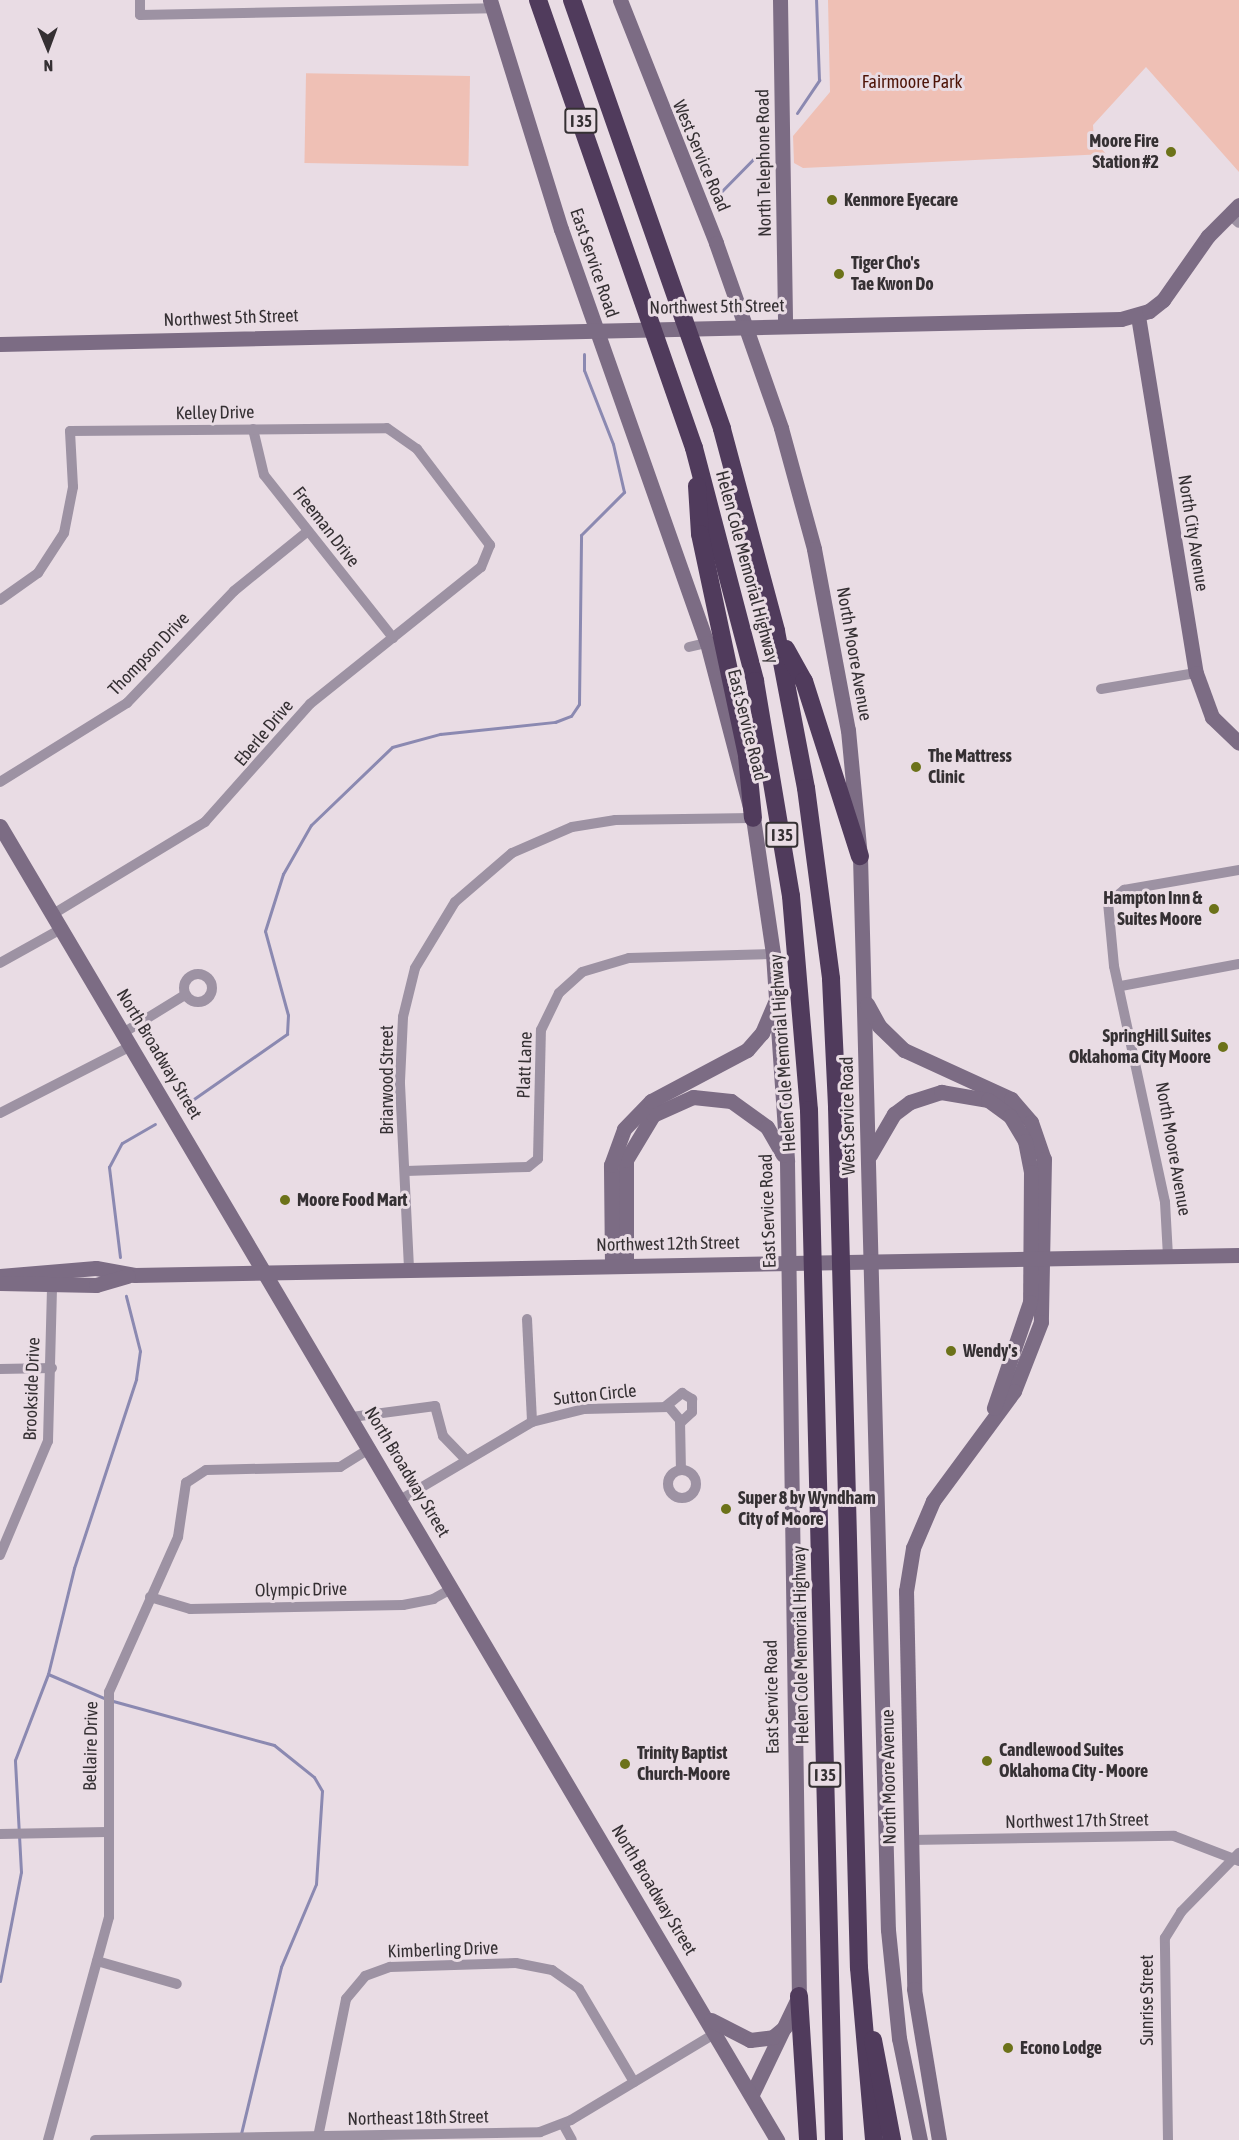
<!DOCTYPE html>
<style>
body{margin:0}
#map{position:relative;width:1239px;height:2140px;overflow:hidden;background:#e9dce4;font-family:"Asap Condensed",sans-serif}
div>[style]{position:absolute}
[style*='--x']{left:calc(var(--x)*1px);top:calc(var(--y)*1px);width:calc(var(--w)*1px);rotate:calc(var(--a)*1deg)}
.green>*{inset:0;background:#efc0b5;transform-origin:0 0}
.stream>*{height:3px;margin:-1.5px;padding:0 1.5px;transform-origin:1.5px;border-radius:1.5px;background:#8b89b1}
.street>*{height:10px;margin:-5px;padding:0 5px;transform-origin:5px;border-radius:5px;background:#9d92a3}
.street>.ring{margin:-5px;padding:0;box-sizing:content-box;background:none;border:10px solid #9d92a3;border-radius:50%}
.secondary>*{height:15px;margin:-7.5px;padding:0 7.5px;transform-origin:7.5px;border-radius:7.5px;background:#7c6c84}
.highway>*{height:18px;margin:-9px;padding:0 9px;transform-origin:9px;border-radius:9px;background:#503b5c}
.dots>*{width:16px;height:16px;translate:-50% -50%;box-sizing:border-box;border:3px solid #e9dce4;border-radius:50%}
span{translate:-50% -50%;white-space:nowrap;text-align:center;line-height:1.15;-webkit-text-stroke:6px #e9dce4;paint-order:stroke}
.shield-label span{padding:2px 4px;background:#e9dce4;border:2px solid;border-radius:4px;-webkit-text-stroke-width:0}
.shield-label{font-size:16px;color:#353033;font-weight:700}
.park-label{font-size:18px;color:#4e1408}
.poi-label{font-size:18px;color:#353033;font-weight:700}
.right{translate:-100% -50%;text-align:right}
.left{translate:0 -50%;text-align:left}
.street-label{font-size:18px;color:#353033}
.north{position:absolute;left:18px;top:18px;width:60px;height:60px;-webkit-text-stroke:4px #e9dce4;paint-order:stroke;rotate:179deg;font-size:16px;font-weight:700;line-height:24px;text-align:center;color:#353033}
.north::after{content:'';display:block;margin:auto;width:21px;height:27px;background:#353033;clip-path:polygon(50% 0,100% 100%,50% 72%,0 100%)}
</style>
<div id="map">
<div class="green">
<i style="clip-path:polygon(828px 0,1239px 0,1239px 172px,1146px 67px,1093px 125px,1094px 140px,1106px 154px,803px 168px,794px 163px,793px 136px,830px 92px)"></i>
<i style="left:470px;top:76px;width:90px;height:164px;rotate:91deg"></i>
</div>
<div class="stream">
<i style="--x:797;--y:113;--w:40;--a:-56"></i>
<i style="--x:819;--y:80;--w:80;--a:-92.1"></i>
<i style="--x:714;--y:199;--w:78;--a:-45.5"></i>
<i style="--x:188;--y:1103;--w:121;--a:-34.9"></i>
<i style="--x:287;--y:1034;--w:19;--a:-87"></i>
<i style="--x:288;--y:1015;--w:87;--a:-105.3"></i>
<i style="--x:265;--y:931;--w:60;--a:-72.5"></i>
<i style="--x:283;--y:874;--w:56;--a:-60.3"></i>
<i style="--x:311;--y:825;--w:112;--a:-43.9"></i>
<i style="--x:392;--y:747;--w:50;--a:-15.2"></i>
<i style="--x:440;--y:734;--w:116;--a:-6"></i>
<i style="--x:555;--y:722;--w:17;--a:-21"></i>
<i style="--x:571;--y:716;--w:14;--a:-56"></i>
<i style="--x:579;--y:704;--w:169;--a:-89.3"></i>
<i style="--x:581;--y:535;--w:61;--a:-45"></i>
<i style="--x:624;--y:492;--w:49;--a:-102.9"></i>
<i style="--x:613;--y:444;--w:79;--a:-111.4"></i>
<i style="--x:584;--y:370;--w:16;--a:-90"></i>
<i style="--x:120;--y:1257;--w:91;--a:-97"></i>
<i style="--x:109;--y:1167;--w:27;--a:-62"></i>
<i style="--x:122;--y:1143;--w:38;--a:-30"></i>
<i style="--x:48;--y:1674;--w:63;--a:23.3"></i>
<i style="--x:113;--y:1701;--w:167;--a:15.3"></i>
<i style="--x:274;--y:1745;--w:51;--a:38.7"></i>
<i style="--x:314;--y:1777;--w:16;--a:60"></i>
<i style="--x:322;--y:1791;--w:93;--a:93.7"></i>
<i style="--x:316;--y:1884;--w:90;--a:112.9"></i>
<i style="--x:281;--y:1967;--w:171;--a:103.5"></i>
<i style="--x:0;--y:1981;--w:111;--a:-79.1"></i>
<i style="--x:21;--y:1872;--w:112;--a:-93.1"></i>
<i style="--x:15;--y:1760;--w:92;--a:-69"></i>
<i style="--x:48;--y:1674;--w:109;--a:-76.2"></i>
<i style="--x:74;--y:1568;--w:199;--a:-71.8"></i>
<i style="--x:136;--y:1379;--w:28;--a:-82"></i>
<i style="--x:140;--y:1351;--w:57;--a:-104.3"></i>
</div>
<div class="street">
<i style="--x:140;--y:0;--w:15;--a:90"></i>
<i style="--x:140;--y:15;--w:353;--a:-1.1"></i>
<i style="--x:1229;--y:214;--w:13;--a:42"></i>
<i style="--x:253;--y:429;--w:47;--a:76.6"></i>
<i style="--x:264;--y:475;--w:208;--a:51.6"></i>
<i style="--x:0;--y:600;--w:47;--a:-35.4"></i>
<i style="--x:38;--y:573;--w:48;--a:-57"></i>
<i style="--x:64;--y:533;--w:47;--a:-78.9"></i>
<i style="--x:73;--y:487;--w:56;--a:-93.1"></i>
<i style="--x:70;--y:431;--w:317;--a:-0.5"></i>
<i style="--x:387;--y:428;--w:37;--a:35"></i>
<i style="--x:417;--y:449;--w:121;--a:52.8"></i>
<i style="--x:490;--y:545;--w:24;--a:112"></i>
<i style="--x:481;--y:567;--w:219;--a:141.3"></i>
<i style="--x:310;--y:704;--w:158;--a:131.7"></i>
<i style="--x:205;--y:822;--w:178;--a:148.8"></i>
<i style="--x:689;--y:647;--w:18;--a:-13"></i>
<i style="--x:1101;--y:689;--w:96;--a:-9.6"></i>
<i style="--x:0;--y:782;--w:150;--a:-31.9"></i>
<i style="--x:127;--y:703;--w:155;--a:-46.3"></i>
<i style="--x:234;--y:591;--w:95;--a:-39"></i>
<i style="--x:0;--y:963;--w:70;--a:-29.1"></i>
<i class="ring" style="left:184px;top:974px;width:18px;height:18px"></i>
<i style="--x:1121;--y:986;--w:120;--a:-10.6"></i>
<i style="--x:123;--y:1033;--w:73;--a:-31.5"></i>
<i style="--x:0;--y:1113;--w:147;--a:-27.1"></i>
<i style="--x:406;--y:1171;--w:122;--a:-1.9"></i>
<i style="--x:528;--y:1167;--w:13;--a:-39"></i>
<i style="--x:538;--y:1159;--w:129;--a:-88.7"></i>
<i style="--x:541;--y:1030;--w:41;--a:-64.1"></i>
<i style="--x:559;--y:993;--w:31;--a:-42"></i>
<i style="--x:582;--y:972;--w:49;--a:-16.6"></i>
<i style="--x:629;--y:958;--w:144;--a:-1.6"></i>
<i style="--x:1168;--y:1256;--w:54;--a:-93.2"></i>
<i style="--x:1165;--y:1202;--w:241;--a:-102.2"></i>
<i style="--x:1114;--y:966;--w:63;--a:-95.4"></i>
<i style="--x:1108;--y:903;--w:21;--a:-39"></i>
<i style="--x:1124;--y:890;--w:117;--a:-9.9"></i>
<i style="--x:409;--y:1268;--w:187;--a:-92.8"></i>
<i style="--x:400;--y:1081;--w:64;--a:-87.3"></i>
<i style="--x:403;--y:1017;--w:50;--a:-76.2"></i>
<i style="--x:415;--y:968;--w:77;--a:-58.8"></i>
<i style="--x:455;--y:902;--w:75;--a:-40.7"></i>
<i style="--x:512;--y:853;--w:65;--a:-23.4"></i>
<i style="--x:572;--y:827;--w:44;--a:-9.2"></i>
<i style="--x:615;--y:820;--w:138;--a:-0.8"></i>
<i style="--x:527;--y:1319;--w:103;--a:87.2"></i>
<i style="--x:0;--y:1369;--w:52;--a:-1.1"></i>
<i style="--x:666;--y:1406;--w:21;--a:-39"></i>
<i style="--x:682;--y:1393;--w:12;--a:31"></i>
<i style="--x:692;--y:1399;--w:13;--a:90"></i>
<i style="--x:692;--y:1412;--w:16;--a:137"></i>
<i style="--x:352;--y:1417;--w:84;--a:-7.5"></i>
<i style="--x:435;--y:1406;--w:31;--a:75"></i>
<i style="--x:443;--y:1436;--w:33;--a:46"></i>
<i class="ring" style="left:668px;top:1470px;width:18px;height:18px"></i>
<i style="--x:400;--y:1500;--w:153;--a:-30.6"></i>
<i style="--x:532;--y:1422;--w:54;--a:-14"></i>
<i style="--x:584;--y:1409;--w:85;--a:-1.3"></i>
<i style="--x:669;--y:1407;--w:17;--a:50"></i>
<i style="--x:680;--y:1420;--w:50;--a:88.9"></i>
<i style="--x:0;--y:1555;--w:124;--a:-67.2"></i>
<i style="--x:48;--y:1441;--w:155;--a:-88.5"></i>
<i style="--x:150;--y:1597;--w:42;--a:16.7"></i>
<i style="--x:190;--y:1609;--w:213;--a:-1.1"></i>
<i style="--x:403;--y:1605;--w:31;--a:-11"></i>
<i style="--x:433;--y:1599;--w:23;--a:-29"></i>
<i style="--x:0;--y:1834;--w:107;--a:-1.1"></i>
<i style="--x:910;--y:1840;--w:264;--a:-0.9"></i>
<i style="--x:1174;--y:1836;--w:70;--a:21"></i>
<i style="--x:97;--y:1961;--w:83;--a:16"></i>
<i style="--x:563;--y:2124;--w:18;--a:61"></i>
<i style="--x:318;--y:2137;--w:141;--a:-78.5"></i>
<i style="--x:346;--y:1999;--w:30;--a:-50"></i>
<i style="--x:365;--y:1976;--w:27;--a:-20"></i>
<i style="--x:390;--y:1967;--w:126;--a:-1.8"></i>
<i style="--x:516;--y:1963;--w:37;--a:11"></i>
<i style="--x:552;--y:1970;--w:33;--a:35"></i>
<i style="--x:579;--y:1989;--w:108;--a:59.4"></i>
<i style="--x:48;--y:2140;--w:231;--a:-74.7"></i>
<i style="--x:109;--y:1917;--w:225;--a:-90"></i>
<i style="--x:109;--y:1692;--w:170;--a:-66"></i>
<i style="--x:178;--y:1537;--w:55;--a:-81.6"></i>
<i style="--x:186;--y:1483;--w:24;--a:-33"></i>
<i style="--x:206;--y:1470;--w:134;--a:-1.3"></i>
<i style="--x:340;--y:1467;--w:36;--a:-32"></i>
<i style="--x:95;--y:2140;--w:445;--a:-1"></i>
<i style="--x:540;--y:2132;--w:33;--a:-21"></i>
<i style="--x:571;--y:2120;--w:169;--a:-31"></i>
<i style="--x:1168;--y:2140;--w:202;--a:-90.9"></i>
<i style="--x:1165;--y:1938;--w:31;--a:-58"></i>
<i style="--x:1181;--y:1912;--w:83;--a:-45.5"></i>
</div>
<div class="secondary">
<i style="--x:490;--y:0;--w:240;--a:72.8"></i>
<i style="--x:561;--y:229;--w:439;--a:70.6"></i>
<i style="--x:707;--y:643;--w:181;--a:75.3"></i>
<i style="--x:753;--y:818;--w:137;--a:81.6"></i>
<i style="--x:773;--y:954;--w:208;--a:86.1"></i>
<i style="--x:787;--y:1162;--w:834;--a:89.18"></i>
<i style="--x:799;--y:1996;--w:109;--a:115.6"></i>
<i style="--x:620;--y:0;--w:261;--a:68.4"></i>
<i style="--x:716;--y:243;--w:196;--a:70.6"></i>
<i style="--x:781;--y:428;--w:125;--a:74.7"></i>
<i style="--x:814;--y:549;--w:184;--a:79.4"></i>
<i style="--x:848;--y:730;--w:127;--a:84.6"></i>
<i style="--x:860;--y:856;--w:1074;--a:88.51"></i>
<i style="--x:888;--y:1930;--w:109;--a:84.2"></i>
<i style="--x:899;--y:2038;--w:104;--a:78.4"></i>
<i style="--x:780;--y:0;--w:326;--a:89.1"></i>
<i style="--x:1138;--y:316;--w:362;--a:80.8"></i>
<i style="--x:1196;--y:673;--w:47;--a:70"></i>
<i style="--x:1212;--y:717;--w:37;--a:44"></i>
<i style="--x:0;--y:344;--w:1121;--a:-1.28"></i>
<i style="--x:1121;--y:319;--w:29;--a:-16"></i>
<i style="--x:1149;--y:311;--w:18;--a:-38"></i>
<i style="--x:1163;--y:300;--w:78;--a:-54.9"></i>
<i style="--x:1208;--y:236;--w:44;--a:-45"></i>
<i style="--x:0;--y:826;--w:1527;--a:59.4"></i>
<i style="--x:867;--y:1004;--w:25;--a:61"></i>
<i style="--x:879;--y:1026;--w:35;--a:44"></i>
<i style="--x:904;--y:1050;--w:118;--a:24.6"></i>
<i style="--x:1011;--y:1099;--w:30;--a:49"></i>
<i style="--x:1031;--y:1122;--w:39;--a:71"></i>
<i style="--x:1044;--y:1159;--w:163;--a:91.1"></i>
<i style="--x:1041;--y:1322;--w:74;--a:111.4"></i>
<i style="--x:1014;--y:1391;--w:137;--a:126.4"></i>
<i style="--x:933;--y:1501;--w:51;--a:113.1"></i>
<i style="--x:913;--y:1548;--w:44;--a:99.2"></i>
<i style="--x:906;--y:1591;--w:398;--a:88.8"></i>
<i style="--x:914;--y:1989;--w:153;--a:80.6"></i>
<i style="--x:870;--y:1155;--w:48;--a:-59.7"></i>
<i style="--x:894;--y:1114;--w:20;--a:-37"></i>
<i style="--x:910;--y:1102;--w:33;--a:-18"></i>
<i style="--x:941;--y:1092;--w:48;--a:9.7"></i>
<i style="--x:988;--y:1100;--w:27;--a:36"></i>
<i style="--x:1010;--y:1116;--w:29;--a:59"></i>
<i style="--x:1025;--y:1141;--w:32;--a:79"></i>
<i style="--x:1031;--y:1172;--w:130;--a:90.4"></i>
<i style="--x:1030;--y:1302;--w:112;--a:108.8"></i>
<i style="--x:626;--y:1264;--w:104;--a:-90"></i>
<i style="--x:626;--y:1160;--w:52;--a:-59"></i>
<i style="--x:653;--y:1115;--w:44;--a:-24.2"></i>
<i style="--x:693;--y:1097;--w:38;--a:6"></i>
<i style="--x:731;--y:1101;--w:44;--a:35.8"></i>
<i style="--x:767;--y:1127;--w:32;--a:60"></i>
<i style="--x:612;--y:1265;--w:100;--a:-90.6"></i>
<i style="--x:611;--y:1165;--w:38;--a:-70"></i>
<i style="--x:624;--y:1129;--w:39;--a:-46"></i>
<i style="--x:651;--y:1101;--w:109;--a:-28"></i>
<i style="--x:747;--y:1050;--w:23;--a:-49"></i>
<i style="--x:762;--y:1033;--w:33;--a:-67"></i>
<i style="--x:0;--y:1276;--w:96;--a:-4.8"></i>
<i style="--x:96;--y:1268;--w:39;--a:10"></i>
<i style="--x:134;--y:1275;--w:1105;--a:-1.04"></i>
<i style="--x:0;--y:1283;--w:96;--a:1.2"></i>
<i style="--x:96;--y:1285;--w:33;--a:-16"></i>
<i style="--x:711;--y:2020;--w:44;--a:27.1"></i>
<i style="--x:750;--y:2040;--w:23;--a:-7"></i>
<i style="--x:773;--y:2037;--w:16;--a:-40"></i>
</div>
<div class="highway">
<i style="--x:538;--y:0;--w:474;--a:70.8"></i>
<i style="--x:694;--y:448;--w:241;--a:75.3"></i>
<i style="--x:755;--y:681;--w:218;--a:80.5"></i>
<i style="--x:791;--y:896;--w:215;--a:85.2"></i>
<i style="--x:809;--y:1110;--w:1030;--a:88.61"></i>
<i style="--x:572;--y:0;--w:454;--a:70.7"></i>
<i style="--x:722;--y:429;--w:209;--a:75"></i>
<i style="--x:776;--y:631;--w:160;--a:79.2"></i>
<i style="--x:806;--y:788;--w:193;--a:82.5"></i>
<i style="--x:831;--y:979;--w:128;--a:87.3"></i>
<i style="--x:837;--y:1107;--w:861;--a:88.54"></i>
<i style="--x:859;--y:1968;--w:173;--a:85"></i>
<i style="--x:697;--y:486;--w:48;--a:86.4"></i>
<i style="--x:700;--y:534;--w:227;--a:78"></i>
<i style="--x:747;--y:756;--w:62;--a:84.5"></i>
<i style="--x:786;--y:649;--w:37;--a:61"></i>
<i style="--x:804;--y:681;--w:184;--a:72.3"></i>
<i style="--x:799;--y:1996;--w:144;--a:86.4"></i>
<i style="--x:873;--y:2040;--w:102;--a:79.2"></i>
</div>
<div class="dots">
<i style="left:1171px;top:152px;background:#6c7219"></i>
<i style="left:832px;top:200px;background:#6c7219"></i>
<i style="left:839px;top:274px;background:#6c7219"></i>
<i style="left:916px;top:767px;background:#6c7219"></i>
<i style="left:1214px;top:909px;background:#6c7219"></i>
<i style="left:1223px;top:1047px;background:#6c7219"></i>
<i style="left:285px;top:1200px;background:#6c7219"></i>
<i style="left:951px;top:1351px;background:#6c7219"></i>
<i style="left:726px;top:1509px;background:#6c7219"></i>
<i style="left:987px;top:1761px;background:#6c7219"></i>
<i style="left:625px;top:1764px;background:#6c7219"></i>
<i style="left:1008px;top:2048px;background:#6c7219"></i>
</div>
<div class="shield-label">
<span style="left:581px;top:121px">I 35</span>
<span style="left:782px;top:835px">I 35</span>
<span style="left:825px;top:1775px">I 35</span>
</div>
<div class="park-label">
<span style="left:912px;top:82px">Fairmoore Park</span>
</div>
<div class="poi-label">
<span class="right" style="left:1159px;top:152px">Moore Fire<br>Station #2</span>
<span class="left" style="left:844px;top:200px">Kenmore Eyecare</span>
<span class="left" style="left:851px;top:274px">Tiger Cho's<br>Tae Kwon Do</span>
<span class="left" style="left:928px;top:767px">The Mattress<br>Clinic</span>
<span class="right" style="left:1202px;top:909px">Hampton Inn &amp;<br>Suites Moore</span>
<span class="right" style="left:1211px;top:1047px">SpringHill Suites<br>Oklahoma City Moore</span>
<span class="left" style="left:297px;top:1200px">Moore Food Mart</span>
<span class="left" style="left:963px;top:1351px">Wendy's</span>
<span class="left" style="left:738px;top:1509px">Super 8 by Wyndham<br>City of Moore</span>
<span class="left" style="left:999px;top:1761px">Candlewood Suites<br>Oklahoma City - Moore</span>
<span class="left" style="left:637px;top:1764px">Trinity Baptist<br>Church-Moore</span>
<span class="left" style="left:1020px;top:2048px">Econo Lodge</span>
</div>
<div class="street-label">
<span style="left:701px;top:156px;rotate:67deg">West Service Road</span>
<span style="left:764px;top:163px;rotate:-91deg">North Telephone Road</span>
<span style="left:594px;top:263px;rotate:71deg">East Service Road</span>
<span style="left:717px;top:307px;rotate:-1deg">Northwest 5th Street</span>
<span style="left:231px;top:318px;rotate:-2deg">Northwest 5th Street</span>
<span style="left:215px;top:413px;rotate:-1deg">Kelley Drive</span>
<span style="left:326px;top:527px;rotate:52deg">Freeman Drive</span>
<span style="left:1193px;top:533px;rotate:81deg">North City Avenue</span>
<span style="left:747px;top:567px;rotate:75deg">Helen Cole Memorial Highway</span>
<span style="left:149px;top:654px;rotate:-46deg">Thompson Drive</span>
<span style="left:854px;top:654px;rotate:80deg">North Moore Avenue</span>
<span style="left:747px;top:725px;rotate:76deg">East Service Road</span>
<span style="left:264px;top:733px;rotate:-50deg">Eberle Drive</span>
<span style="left:783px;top:1053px;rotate:-94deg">Helen Cole Memorial Highway</span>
<span style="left:159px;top:1054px;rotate:59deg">North Broadway Street</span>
<span style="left:525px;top:1065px;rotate:-88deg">Platt Lane</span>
<span style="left:387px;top:1080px;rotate:-90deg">Briarwood Street</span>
<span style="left:848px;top:1116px;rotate:-91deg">West Service Road</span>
<span style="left:1173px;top:1149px;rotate:80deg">North Moore Avenue</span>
<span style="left:768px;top:1211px;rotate:-92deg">East Service Road</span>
<span style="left:668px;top:1244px;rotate:-1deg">Northwest 12th Street</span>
<span style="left:32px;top:1389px;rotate:-88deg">Brookside Drive</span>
<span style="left:595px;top:1395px;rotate:-6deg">Sutton Circle</span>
<span style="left:407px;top:1472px;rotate:59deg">North Broadway Street</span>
<span style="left:301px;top:1590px;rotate:-1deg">Olympic Drive</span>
<span style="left:801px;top:1645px;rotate:-91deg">Helen Cole Memorial Highway</span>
<span style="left:772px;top:1697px;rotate:-91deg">East Service Road</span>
<span style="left:91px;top:1746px;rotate:-89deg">Bellaire Drive</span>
<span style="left:889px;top:1777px;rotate:-91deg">North Moore Avenue</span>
<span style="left:1077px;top:1821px;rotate:-1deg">Northwest 17th Street</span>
<span style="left:654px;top:1890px;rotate:59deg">North Broadway Street</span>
<span style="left:443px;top:1950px;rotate:-2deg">Kimberling Drive</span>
<span style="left:1147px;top:2000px;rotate:-90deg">Sunrise Street</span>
<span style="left:418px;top:2118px;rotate:-1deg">Northeast 18th Street</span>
</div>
<div class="north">N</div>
</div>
